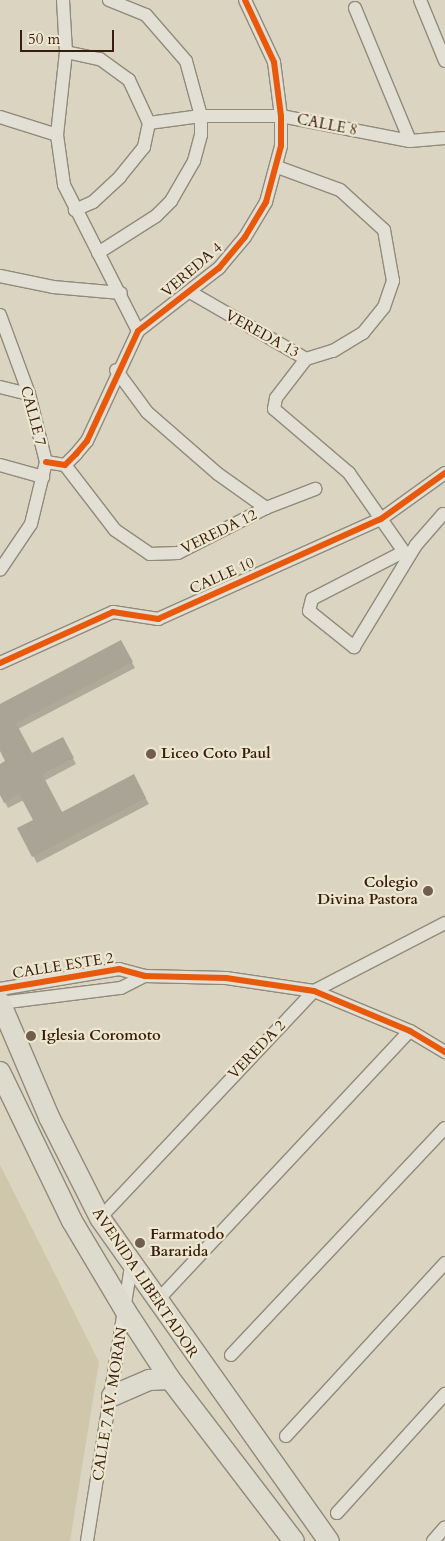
<!DOCTYPE html>
<style>
body{margin:0}
#map{position:relative;width:445px;height:1541px;overflow:hidden;background:#dad4c0;font-family:Cardo,serif}
div>[style]{position:absolute}
[style*='--x']{left:calc(var(--x)*1px);top:calc(var(--y)*1px);width:calc(var(--w)*1px);rotate:calc(var(--a)*1deg)}
.green>*{inset:0;background:#d0c6ab}
.shadow>*{inset:0;background:#0003}
.building>*{inset:0;background:#aaa496}
.roads{filter:drop-shadow(1px 0 #918a7c) drop-shadow(-1px 0 #918a7c) drop-shadow(0 1px #918a7c) drop-shadow(0 -1px #918a7c)}
.minor>*{height:12px;margin:-6px;padding:0 6px;transform-origin:6px;border-radius:6px;background:#e2dfd5}
.primary>*{height:20px;margin:-10px;padding:0 10px;transform-origin:10px;border-radius:10px;background:#dddace}
.cycleway>*{height:6px;margin:-3px;padding:0 3px;transform-origin:3px;border-radius:3px;background:#e8590c}
.dots>*{width:14px;height:14px;translate:-50% -50%;box-sizing:border-box;border:2px solid #ede7d0;border-radius:50%}
span{translate:-50% -50%;white-space:nowrap;text-align:center;line-height:1.15;-webkit-text-stroke:4.5px #ede7d0;paint-order:stroke}
.street-label{font-size:15px;color:#381d0d}
.poi-label{font-size:15px;color:#381d0d;font-weight:700}
.left{translate:0 -50%;text-align:left}
.right{translate:-100% -50%;text-align:right}
.scale{position:absolute;left:20px;top:30px;width:94px;height:22px;box-sizing:border-box;border:2px solid #381d0d;border-top:0;padding-left:6px;font-size:15px;line-height:18px;white-space:nowrap;color:#381d0d;-webkit-text-stroke:4px #ede7d0;paint-order:stroke}
</style>
<div id="map">
<div class="green">
<i style="clip-path:polygon(0 1165px,99px 1362px,70px 1541px,0 1541px)"></i>
</div>
<div class="shadow">
<i style="clip-path:polygon(121px 642px,135px 668px,18px 729px,31px 754px,62px 738px,76px 764px,44px 781px,61px 814px,133px 776px,149px 804px,37px 863px,19px 829px,35px 820px,24px 800px,8px 808px,0 793px,0 766px,7px 762px,0 749px,0 705px)"></i>
</div>
<div class="building">
<i style="clip-path:polygon(121px 640px,133px 662px,16px 723px,32px 753px,63px 737px,74px 758px,42px 774px,62px 812px,134px 774px,146px 798px,32px 857px,17px 828px,33px 820px,19px 794px,4px 803px,0 795px,0 764px,5px 761px,0 751px,0 704px)"></i>
</div>
<div class="roads">
<div class="minor">
<i style="--x:63;--y:0;--w:52;--a:86.7"></i>
<i style="--x:66;--y:52;--w:83;--a:96.2"></i>
<i style="--x:57;--y:135;--w:50;--a:82"></i>
<i style="--x:64;--y:185;--w:164;--a:63.1"></i>
<i style="--x:420;--y:0;--w:66;--a:67.7"></i>
<i style="--x:355;--y:8;--w:144;--a:67.5"></i>
<i style="--x:66;--y:52;--w:35;--a:12"></i>
<i style="--x:100;--y:59;--w:36;--a:36"></i>
<i style="--x:129;--y:80;--w:47;--a:65.1"></i>
<i style="--x:149;--y:123;--w:25;--a:102"></i>
<i style="--x:144;--y:147;--w:38;--a:129"></i>
<i style="--x:120;--y:177;--w:37;--a:137"></i>
<i style="--x:93;--y:202;--w:20;--a:156"></i>
<i style="--x:0;--y:117;--w:60;--a:17.5"></i>
<i style="--x:149;--y:123;--w:52;--a:-7.7"></i>
<i style="--x:201;--y:116;--w:80;--a:0"></i>
<i style="--x:281;--y:116;--w:131;--a:11"></i>
<i style="--x:410;--y:141;--w:35;--a:-5"></i>
<i style="--x:98;--y:253;--w:69;--a:-32.5"></i>
<i style="--x:156;--y:216;--w:21;--a:-45"></i>
<i style="--x:171;--y:201;--w:46;--a:-60.1"></i>
<i style="--x:194;--y:161;--w:27;--a:-75"></i>
<i style="--x:201;--y:135;--w:19;--a:-90"></i>
<i style="--x:201;--y:116;--w:57;--a:-105.3"></i>
<i style="--x:186;--y:61;--w:61;--a:-131"></i>
<i style="--x:146;--y:15;--w:40;--a:-158"></i>
<i style="--x:0;--y:276;--w:54;--a:11.7"></i>
<i style="--x:53;--y:287;--w:68;--a:5"></i>
<i style="--x:190;--y:292;--w:134;--a:30"></i>
<i style="--x:306;--y:359;--w:28;--a:-17"></i>
<i style="--x:333;--y:351;--w:35;--a:-31"></i>
<i style="--x:363;--y:333;--w:33;--a:-51"></i>
<i style="--x:384;--y:307;--w:28;--a:-71"></i>
<i style="--x:393;--y:281;--w:52;--a:-100"></i>
<i style="--x:384;--y:230;--w:59;--a:-137.7"></i>
<i style="--x:340;--y:190;--w:67;--a:-159.9"></i>
<i style="--x:0;--y:315;--w:84;--a:69.8"></i>
<i style="--x:29;--y:394;--w:70;--a:76"></i>
<i style="--x:46;--y:462;--w:64;--a:103.6"></i>
<i style="--x:31;--y:524;--w:55;--a:124"></i>
<i style="--x:306;--y:359;--w:49;--a:127.6"></i>
<i style="--x:276;--y:398;--w:11;--a:100"></i>
<i style="--x:274;--y:409;--w:99;--a:40.5"></i>
<i style="--x:349;--y:473;--w:101;--a:55.1"></i>
<i style="--x:0;--y:387;--w:30;--a:14"></i>
<i style="--x:46;--y:462;--w:19;--a:9"></i>
<i style="--x:65;--y:465;--w:16;--a:-45"></i>
<i style="--x:76;--y:454;--w:17;--a:-50"></i>
<i style="--x:87;--y:441;--w:121;--a:-65.1"></i>
<i style="--x:138;--y:331;--w:103;--a:-37.9"></i>
<i style="--x:219;--y:268;--w:40;--a:-50"></i>
<i style="--x:245;--y:237;--w:41;--a:-59"></i>
<i style="--x:266;--y:202;--w:58;--a:-75"></i>
<i style="--x:281;--y:146;--w:30;--a:-90"></i>
<i style="--x:281;--y:116;--w:54;--a:-97.4"></i>
<i style="--x:274;--y:62;--w:68;--a:-115.1"></i>
<i style="--x:0;--y:465;--w:45;--a:15.6"></i>
<i style="--x:65;--y:465;--w:82;--a:52.4"></i>
<i style="--x:115;--y:530;--w:42;--a:34.4"></i>
<i style="--x:150;--y:554;--w:28;--a:-2"></i>
<i style="--x:178;--y:553;--w:99;--a:-27.1"></i>
<i style="--x:266;--y:508;--w:59;--a:-144.7"></i>
<i style="--x:218;--y:474;--w:94;--a:-138.9"></i>
<i style="--x:147;--y:412;--w:52;--a:-126.4"></i>
<i style="--x:266;--y:508;--w:53;--a:-21.2"></i>
<i style="--x:403;--y:552;--w:102;--a:152.7"></i>
<i style="--x:312;--y:599;--w:12;--a:104"></i>
<i style="--x:309;--y:611;--w:58;--a:38.7"></i>
<i style="--x:354;--y:647;--w:119;--a:-58.7"></i>
<i style="--x:416;--y:545;--w:41;--a:-48.9"></i>
<i style="--x:0;--y:663;--w:124;--a:-24.3"></i>
<i style="--x:113;--y:612;--w:46;--a:8.8"></i>
<i style="--x:158;--y:619;--w:244;--a:-24.2"></i>
<i style="--x:381;--y:519;--w:79;--a:-35.7"></i>
<i style="--x:0;--y:989;--w:121;--a:-9.5"></i>
<i style="--x:119;--y:969;--w:27;--a:15"></i>
<i style="--x:145;--y:976;--w:81;--a:1.4"></i>
<i style="--x:226;--y:978;--w:89;--a:8.4"></i>
<i style="--x:314;--y:991;--w:104;--a:22.6"></i>
<i style="--x:410;--y:1031;--w:41;--a:31"></i>
<i style="--x:0;--y:1003;--w:122;--a:-7.1"></i>
<i style="--x:121;--y:988;--w:27;--a:-27"></i>
<i style="--x:100;--y:1218;--w:312;--a:-46.7"></i>
<i style="--x:314;--y:991;--w:148;--a:-27.4"></i>
<i style="--x:156;--y:1302;--w:371;--a:-46.9"></i>
<i style="--x:231;--y:1355;--w:312;--a:-46.7"></i>
<i style="--x:286;--y:1436;--w:235;--a:-47.4"></i>
<i style="--x:337;--y:1513;--w:161;--a:-47.8"></i>
<i style="--x:87;--y:1541;--w:278;--a:-80.9"></i>
<i style="--x:433;--y:1541;--w:18;--a:-49"></i>
</div>
<div class="primary">
<i style="--x:0;--y:1002;--w:125;--a:66.9"></i>
<i style="--x:49;--y:1117;--w:113;--a:63.2"></i>
<i style="--x:100;--y:1218;--w:396;--a:54.7"></i>
<i style="--x:0;--y:1072;--w:165;--a:64.2"></i>
<i style="--x:72;--y:1221;--w:104;--a:59.2"></i>
<i style="--x:125;--y:1310;--w:82;--a:56.9"></i>
<i style="--x:170;--y:1379;--w:204;--a:52.6"></i>
<i style="--x:112;--y:1396;--w:40;--a:-23.4"></i>
<i style="--x:149;--y:1380;--w:21;--a:-3"></i>
</div>
</div>
<div class="cycleway">
<i style="--x:46;--y:462;--w:19;--a:9"></i>
<i style="--x:65;--y:465;--w:16;--a:-45"></i>
<i style="--x:76;--y:454;--w:17;--a:-50"></i>
<i style="--x:87;--y:441;--w:121;--a:-65.1"></i>
<i style="--x:138;--y:331;--w:103;--a:-37.9"></i>
<i style="--x:219;--y:268;--w:40;--a:-50"></i>
<i style="--x:245;--y:237;--w:41;--a:-59"></i>
<i style="--x:266;--y:202;--w:58;--a:-75"></i>
<i style="--x:281;--y:146;--w:30;--a:-90"></i>
<i style="--x:281;--y:116;--w:54;--a:-97.4"></i>
<i style="--x:274;--y:62;--w:68;--a:-115.1"></i>
<i style="--x:0;--y:663;--w:124;--a:-24.3"></i>
<i style="--x:113;--y:612;--w:46;--a:8.8"></i>
<i style="--x:158;--y:619;--w:244;--a:-24.2"></i>
<i style="--x:381;--y:519;--w:79;--a:-35.7"></i>
<i style="--x:0;--y:989;--w:121;--a:-9.5"></i>
<i style="--x:119;--y:969;--w:27;--a:15"></i>
<i style="--x:145;--y:976;--w:81;--a:1.4"></i>
<i style="--x:226;--y:978;--w:89;--a:8.4"></i>
<i style="--x:314;--y:991;--w:104;--a:22.6"></i>
<i style="--x:410;--y:1031;--w:41;--a:31"></i>
</div>
<div class="dots">
<i style="left:151px;top:754px;background:#715d4c"></i>
<i style="left:428px;top:891px;background:#715d4c"></i>
<i style="left:31px;top:1036px;background:#715d4c"></i>
<i style="left:140px;top:1243px;background:#715d4c"></i>
</div>
<div class="street-label">
<span style="left:327px;top:125px;rotate:11deg">CALLE 8</span>
<span style="left:192px;top:270px;rotate:-41deg">VEREDA 4</span>
<span style="left:262px;top:334px;rotate:29deg">VEREDA 13</span>
<span style="left:33px;top:416px;rotate:75deg">CALLE 7</span>
<span style="left:219px;top:532px;rotate:-26deg">VEREDA 12</span>
<span style="left:222px;top:576px;rotate:-24deg">CALLE 10</span>
<span style="left:63px;top:966px;rotate:-9deg">CALLE ESTE 2</span>
<span style="left:257px;top:1050px;rotate:-46deg">VEREDA 2</span>
<span style="left:145px;top:1283px;rotate:56deg">AVENIDA LIBERTADOR</span>
<span style="left:110px;top:1404px;rotate:-81deg">CALLE 7 AV. MORAN</span>
</div>
<div class="poi-label">
<span class="left" style="left:161px;top:754px">Liceo Coto Paul</span>
<span class="right" style="left:418px;top:891px">Colegio<br>Divina Pastora</span>
<span class="left" style="left:41px;top:1036px">Iglesia Coromoto</span>
<span class="left" style="left:150px;top:1243px">Farmatodo<br>Bararida</span>
</div>
<div class="scale">50 m</div>
</div>
